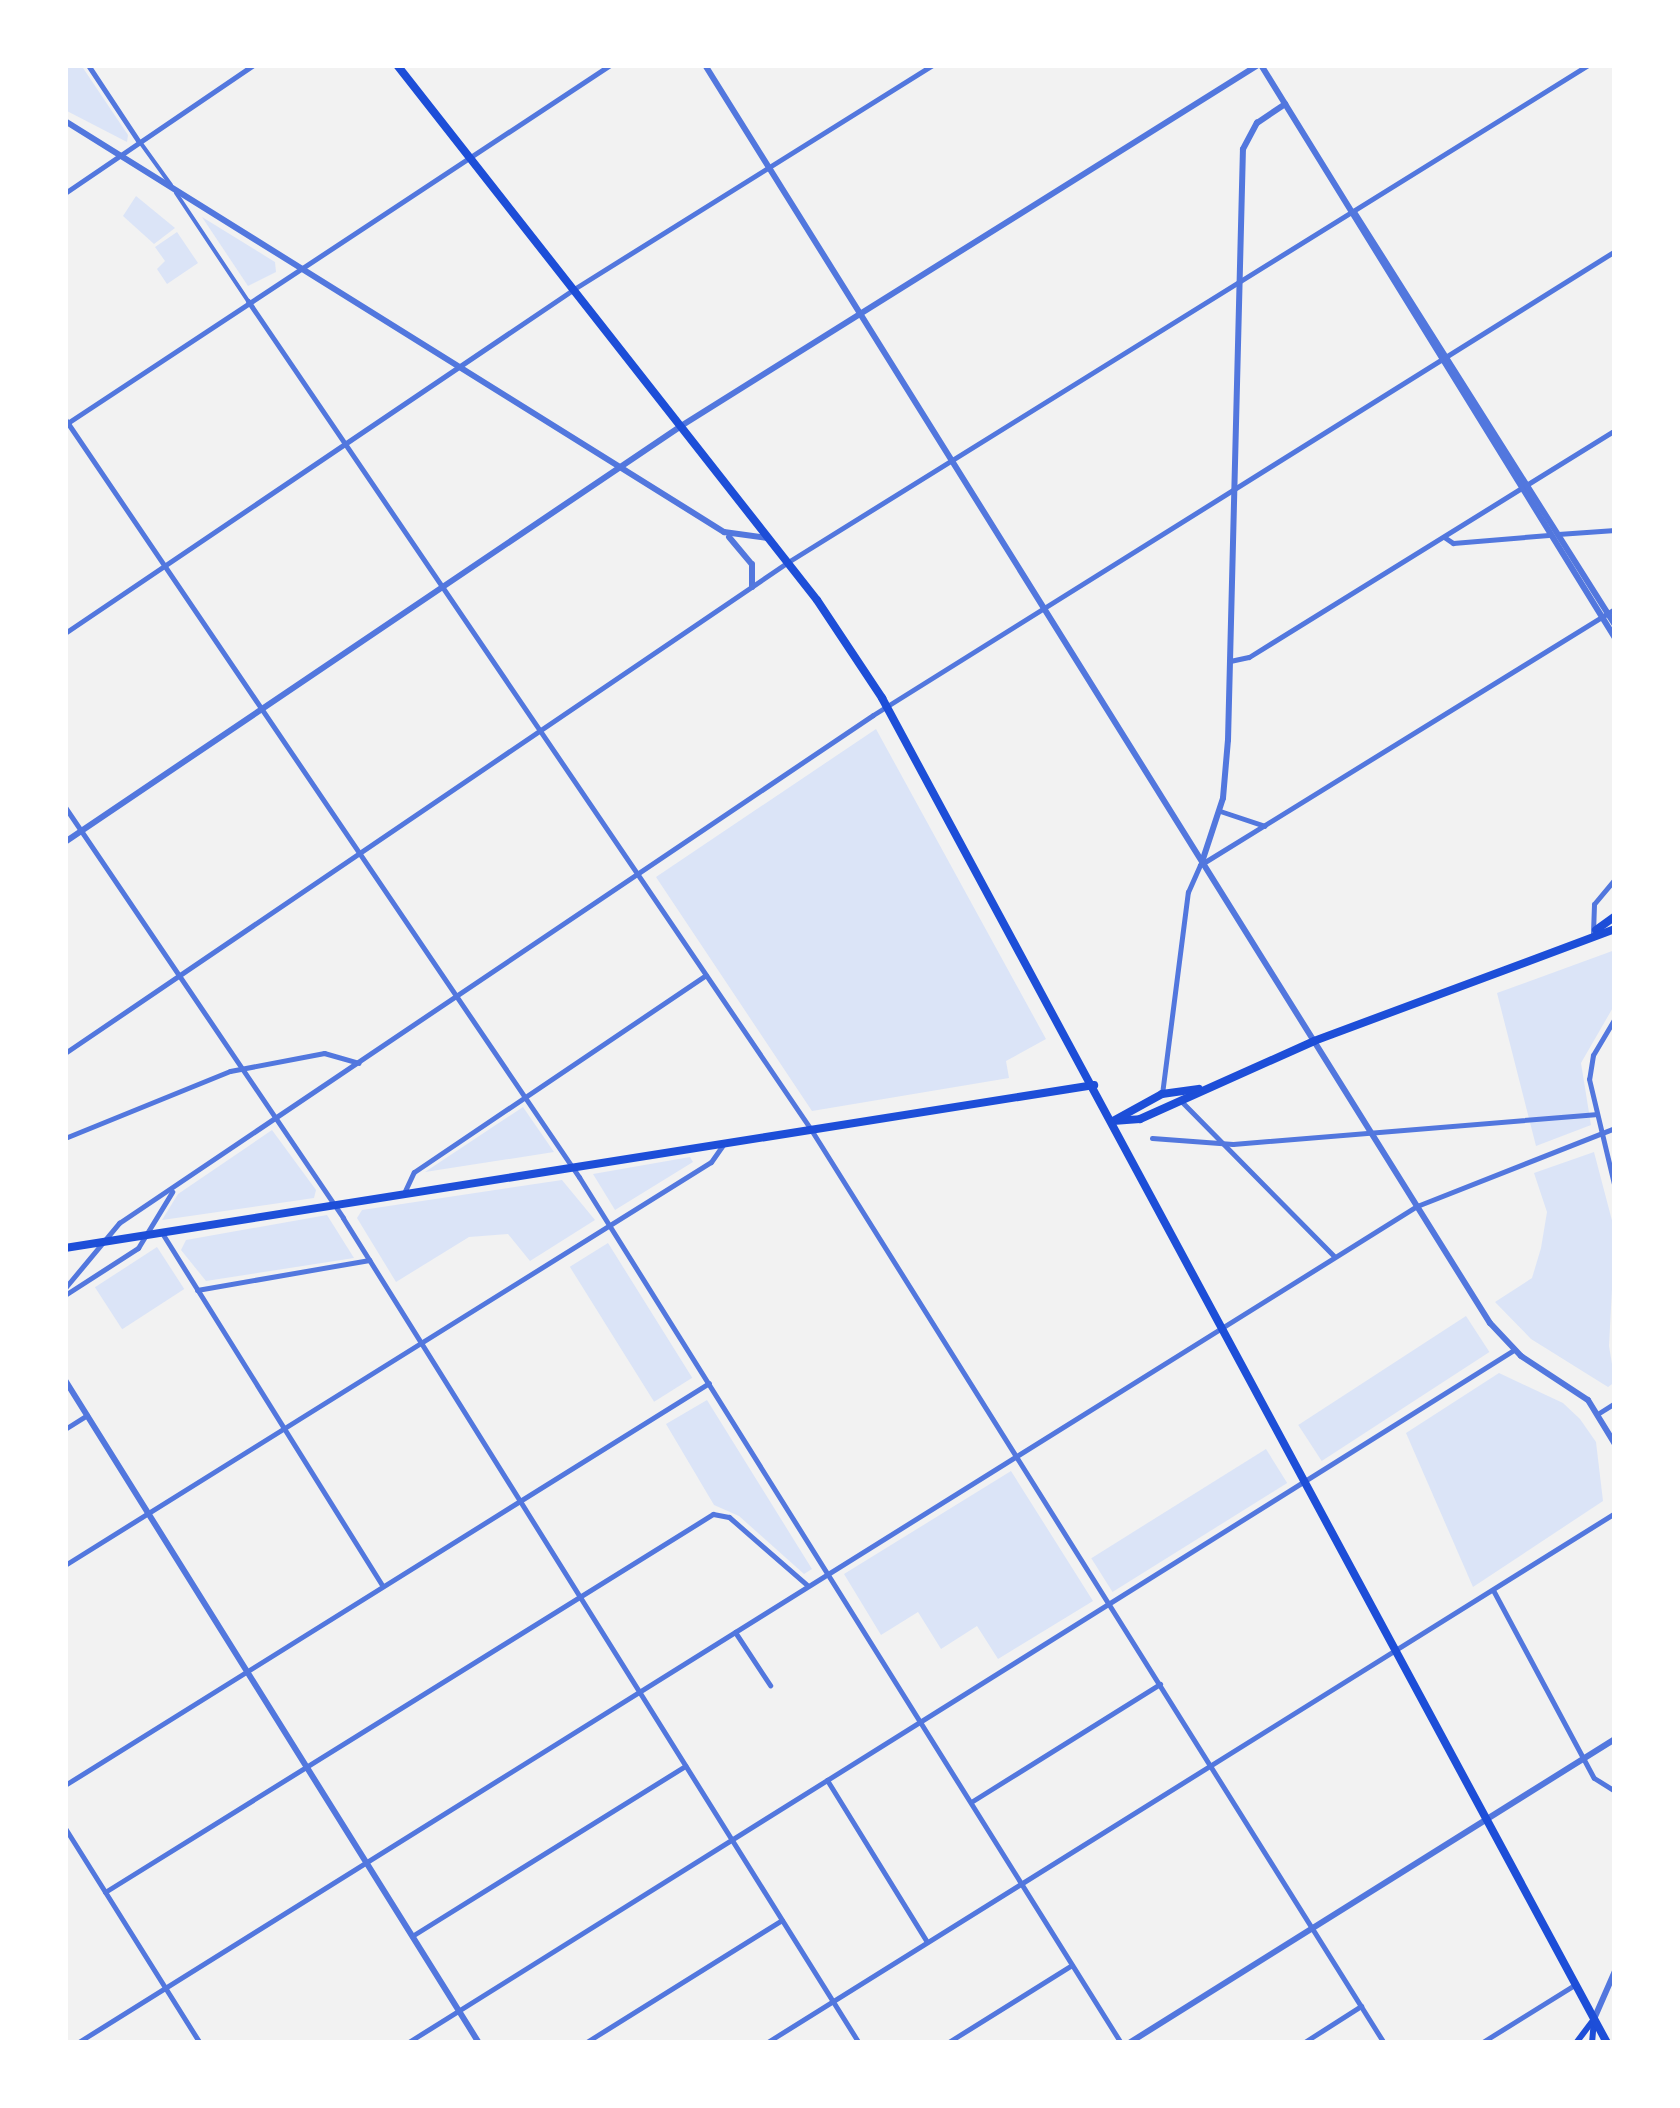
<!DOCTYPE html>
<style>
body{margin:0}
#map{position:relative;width:1680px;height:2108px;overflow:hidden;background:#f2f2f2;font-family:Karla,sans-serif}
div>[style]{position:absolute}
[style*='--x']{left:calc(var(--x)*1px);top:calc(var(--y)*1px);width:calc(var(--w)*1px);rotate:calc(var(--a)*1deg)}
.green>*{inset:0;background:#dbe4f7;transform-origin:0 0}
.pedestrian>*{height:4px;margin:-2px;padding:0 2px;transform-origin:2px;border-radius:2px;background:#5277de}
.minor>*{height:5px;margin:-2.5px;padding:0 2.5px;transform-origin:2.5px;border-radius:2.5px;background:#5277de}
.tertiary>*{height:6px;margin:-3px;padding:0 3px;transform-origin:3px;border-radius:3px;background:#5277de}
.secondary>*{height:6px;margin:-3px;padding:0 3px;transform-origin:3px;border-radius:3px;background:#1d4ed8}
.primary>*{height:8px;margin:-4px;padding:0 4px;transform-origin:4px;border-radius:4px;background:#1d4ed8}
.trunk>*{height:8px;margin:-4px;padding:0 4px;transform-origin:4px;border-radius:4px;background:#1d4ed8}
span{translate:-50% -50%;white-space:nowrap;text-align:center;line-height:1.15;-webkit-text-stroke:8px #fff;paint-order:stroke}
.frame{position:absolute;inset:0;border:68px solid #fff;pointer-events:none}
</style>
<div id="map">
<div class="green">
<i style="clip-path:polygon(65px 65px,81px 65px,128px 135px,127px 142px,65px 110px)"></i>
<i style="clip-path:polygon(136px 196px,175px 228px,154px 244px,123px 216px)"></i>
<i style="clip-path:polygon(202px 217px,275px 262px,276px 272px,248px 286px)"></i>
<i style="clip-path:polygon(177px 232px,198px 263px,167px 284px,157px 269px,165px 261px,155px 247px)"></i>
<i style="clip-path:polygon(876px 729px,1046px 1039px,1006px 1061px,1009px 1078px,812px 1111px,656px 877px)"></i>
<i style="clip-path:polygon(1615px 950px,1615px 1004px,1581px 1063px,1591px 1125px,1536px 1146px,1497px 993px)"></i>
<i style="clip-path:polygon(523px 1107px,554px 1152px,425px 1172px)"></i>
<i style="clip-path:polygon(272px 1130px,316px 1190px,314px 1198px,162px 1220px,178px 1194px)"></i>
<i style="clip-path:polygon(1594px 1152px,1615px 1232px,1609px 1346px,1615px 1382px,1608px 1387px,1531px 1339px,1495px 1302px,1532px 1278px,1541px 1248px,1547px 1212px,1534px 1173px)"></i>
<i style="clip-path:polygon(690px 1157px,693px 1162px,615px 1210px,593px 1174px)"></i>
<i style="clip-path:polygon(562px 1180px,595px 1220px,530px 1261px,508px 1234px,469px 1237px,396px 1282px,357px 1218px,362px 1210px)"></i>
<i style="clip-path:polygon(327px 1215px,354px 1258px,206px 1281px,181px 1250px,186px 1240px)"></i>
<i style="left:608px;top:1243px;width:159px;height:45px;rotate:58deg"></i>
<i style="left:157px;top:1247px;width:50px;height:74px;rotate:57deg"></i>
<i style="left:1466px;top:1316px;width:43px;height:200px;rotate:57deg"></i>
<i style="clip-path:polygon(1499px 1373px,1563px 1403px,1580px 1419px,1596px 1442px,1603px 1501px,1473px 1587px,1406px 1433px)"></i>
<i style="clip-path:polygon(707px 1400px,812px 1569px,804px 1574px,739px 1516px,714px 1505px,666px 1424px)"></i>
<i style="left:1266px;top:1449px;width:40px;height:206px;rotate:58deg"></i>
<i style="clip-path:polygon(1011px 1471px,1093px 1601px,998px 1659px,977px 1626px,941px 1649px,918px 1612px,881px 1635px,844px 1574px)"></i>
</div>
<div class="pedestrian">
<i style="--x:140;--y:142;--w:53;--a:54.2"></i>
<i style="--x:176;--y:193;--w:130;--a:56.3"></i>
</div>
<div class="minor">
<i style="--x:88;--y:65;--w:92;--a:56.5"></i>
<i style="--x:65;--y:193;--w:227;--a:-34.2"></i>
<i style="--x:248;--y:301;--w:1000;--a:55.8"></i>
<i style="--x:810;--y:1128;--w:1080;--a:57.9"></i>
<i style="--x:65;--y:419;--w:916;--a:55.86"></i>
<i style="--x:579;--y:1177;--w:1022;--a:57.96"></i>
<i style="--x:66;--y:424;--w:652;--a:-33.42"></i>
<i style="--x:1558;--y:534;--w:57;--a:-4"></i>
<i style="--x:1444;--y:537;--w:11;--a:34"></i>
<i style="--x:1453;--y:543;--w:96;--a:-4.8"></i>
<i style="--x:65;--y:633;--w:614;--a:-34.05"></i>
<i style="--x:574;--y:289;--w:422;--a:-32"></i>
<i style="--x:1230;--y:661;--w:19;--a:-12"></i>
<i style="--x:1249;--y:657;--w:431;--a:-31.8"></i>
<i style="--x:65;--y:807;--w:496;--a:55.9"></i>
<i style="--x:343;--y:1218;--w:973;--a:57.98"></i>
<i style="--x:1220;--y:811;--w:47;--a:18.4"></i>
<i style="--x:1593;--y:933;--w:29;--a:-88"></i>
<i style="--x:1594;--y:904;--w:33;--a:-50"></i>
<i style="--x:1615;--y:1018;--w:43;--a:120.7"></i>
<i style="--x:1593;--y:1055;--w:24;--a:99"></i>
<i style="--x:1589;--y:1079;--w:112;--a:76.6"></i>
<i style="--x:65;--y:1053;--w:874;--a:-34.18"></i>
<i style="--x:788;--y:562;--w:942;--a:-31.85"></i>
<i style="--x:1162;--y:1094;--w:204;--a:-82.7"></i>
<i style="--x:1188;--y:892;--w:30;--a:-66"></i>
<i style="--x:1200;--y:865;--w:488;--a:-31.7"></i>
<i style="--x:1182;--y:1102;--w:216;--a:45.4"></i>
<i style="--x:65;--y:1138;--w:178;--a:-22.1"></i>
<i style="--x:230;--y:1071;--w:96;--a:-10.8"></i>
<i style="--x:324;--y:1053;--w:36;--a:16"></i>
<i style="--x:1152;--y:1138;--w:81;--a:4.2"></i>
<i style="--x:1233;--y:1144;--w:363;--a:-4.7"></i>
<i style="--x:404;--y:1193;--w:23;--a:-65"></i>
<i style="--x:414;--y:1172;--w:352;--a:-34"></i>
<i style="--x:162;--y:1233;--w:416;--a:58"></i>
<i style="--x:65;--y:1288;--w:85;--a:-50.3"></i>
<i style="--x:119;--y:1223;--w:909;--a:-33.97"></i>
<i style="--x:873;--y:715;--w:875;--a:-32.02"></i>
<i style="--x:197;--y:1290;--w:175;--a:-9.9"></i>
<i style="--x:65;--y:1295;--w:87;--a:-32.8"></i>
<i style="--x:138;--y:1248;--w:66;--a:-58.7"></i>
<i style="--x:1599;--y:1413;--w:19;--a:-32"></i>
<i style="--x:65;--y:1429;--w:26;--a:-32"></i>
<i style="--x:65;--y:1565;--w:761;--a:-31.96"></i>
<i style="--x:711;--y:1162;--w:21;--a:-55"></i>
<i style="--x:1493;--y:1590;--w:213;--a:61.8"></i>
<i style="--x:1594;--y:1778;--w:22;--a:32"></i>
<i style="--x:735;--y:1632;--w:64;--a:56.6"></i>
<i style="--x:827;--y:1780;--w:190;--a:58.3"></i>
<i style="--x:65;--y:1785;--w:759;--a:-31.97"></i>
<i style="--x:971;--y:1802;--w:223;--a:-32"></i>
<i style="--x:65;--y:1828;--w:254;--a:57.9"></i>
<i style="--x:105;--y:1892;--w:716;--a:-31.87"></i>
<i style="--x:713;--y:1514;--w:16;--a:11"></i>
<i style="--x:729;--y:1517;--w:103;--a:41.1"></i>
<i style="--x:412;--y:1936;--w:322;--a:-31.9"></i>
<i style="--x:77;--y:2043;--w:1580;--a:-31.99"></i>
<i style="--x:1417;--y:1206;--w:213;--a:-21.5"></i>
<i style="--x:407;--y:2043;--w:1306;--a:-32.05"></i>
<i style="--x:585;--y:2043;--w:232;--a:-32"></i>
<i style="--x:766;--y:2043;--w:1001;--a:-31.98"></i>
<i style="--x:947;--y:2043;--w:147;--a:-32"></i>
<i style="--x:1303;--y:2043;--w:69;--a:-32.5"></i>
<i style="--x:1481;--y:2043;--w:112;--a:-31.8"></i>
</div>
<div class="tertiary">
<i style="--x:705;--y:65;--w:1483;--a:58.04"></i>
<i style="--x:1490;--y:1323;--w:45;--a:46.8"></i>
<i style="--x:1521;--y:1356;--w:80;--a:33.3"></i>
<i style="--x:1588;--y:1400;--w:52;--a:58.5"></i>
<i style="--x:1261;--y:65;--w:674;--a:58.29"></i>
<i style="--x:65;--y:121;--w:777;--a:31.95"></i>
<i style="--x:724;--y:532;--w:44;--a:7.8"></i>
<i style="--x:1354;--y:212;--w:489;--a:57.7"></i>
<i style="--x:729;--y:537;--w:35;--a:50"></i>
<i style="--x:752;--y:564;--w:23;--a:90"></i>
<i style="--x:65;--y:842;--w:743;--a:-34.03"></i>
<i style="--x:681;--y:426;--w:681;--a:-32.03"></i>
<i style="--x:1202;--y:862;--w:67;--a:-71.8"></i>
<i style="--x:1223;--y:798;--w:58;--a:-85.1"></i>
<i style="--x:1228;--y:740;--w:591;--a:-88.55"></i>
<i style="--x:1243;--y:149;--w:30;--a:-62"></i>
<i style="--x:1257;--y:123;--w:34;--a:-34"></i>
<i style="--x:65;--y:1380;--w:782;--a:58.02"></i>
<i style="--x:1615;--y:1633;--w:180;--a:90"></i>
<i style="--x:1594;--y:2019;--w:52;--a:-66.4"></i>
<i style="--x:1129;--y:2043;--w:573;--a:-32.03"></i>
</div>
<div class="secondary">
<i style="--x:1576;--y:2043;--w:30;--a:-53"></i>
<i style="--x:1592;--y:2043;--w:23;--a:-85"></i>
</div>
<div class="primary">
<i style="--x:1596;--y:930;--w:24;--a:-36"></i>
<i style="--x:1113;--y:1121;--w:27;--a:-4"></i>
<i style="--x:1140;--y:1119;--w:191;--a:-24.1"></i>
<i style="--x:1314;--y:1041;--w:321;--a:-20.4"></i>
<i style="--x:1113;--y:1121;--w:56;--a:-28.9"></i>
<i style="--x:1162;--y:1094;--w:37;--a:-8"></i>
<i style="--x:65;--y:1248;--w:1042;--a:-9"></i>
</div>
<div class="trunk">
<i style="--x:397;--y:65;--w:680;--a:51.87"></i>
<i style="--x:817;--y:600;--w:118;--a:56.4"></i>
<i style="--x:882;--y:698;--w:1528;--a:61.67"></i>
</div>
<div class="frame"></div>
</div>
